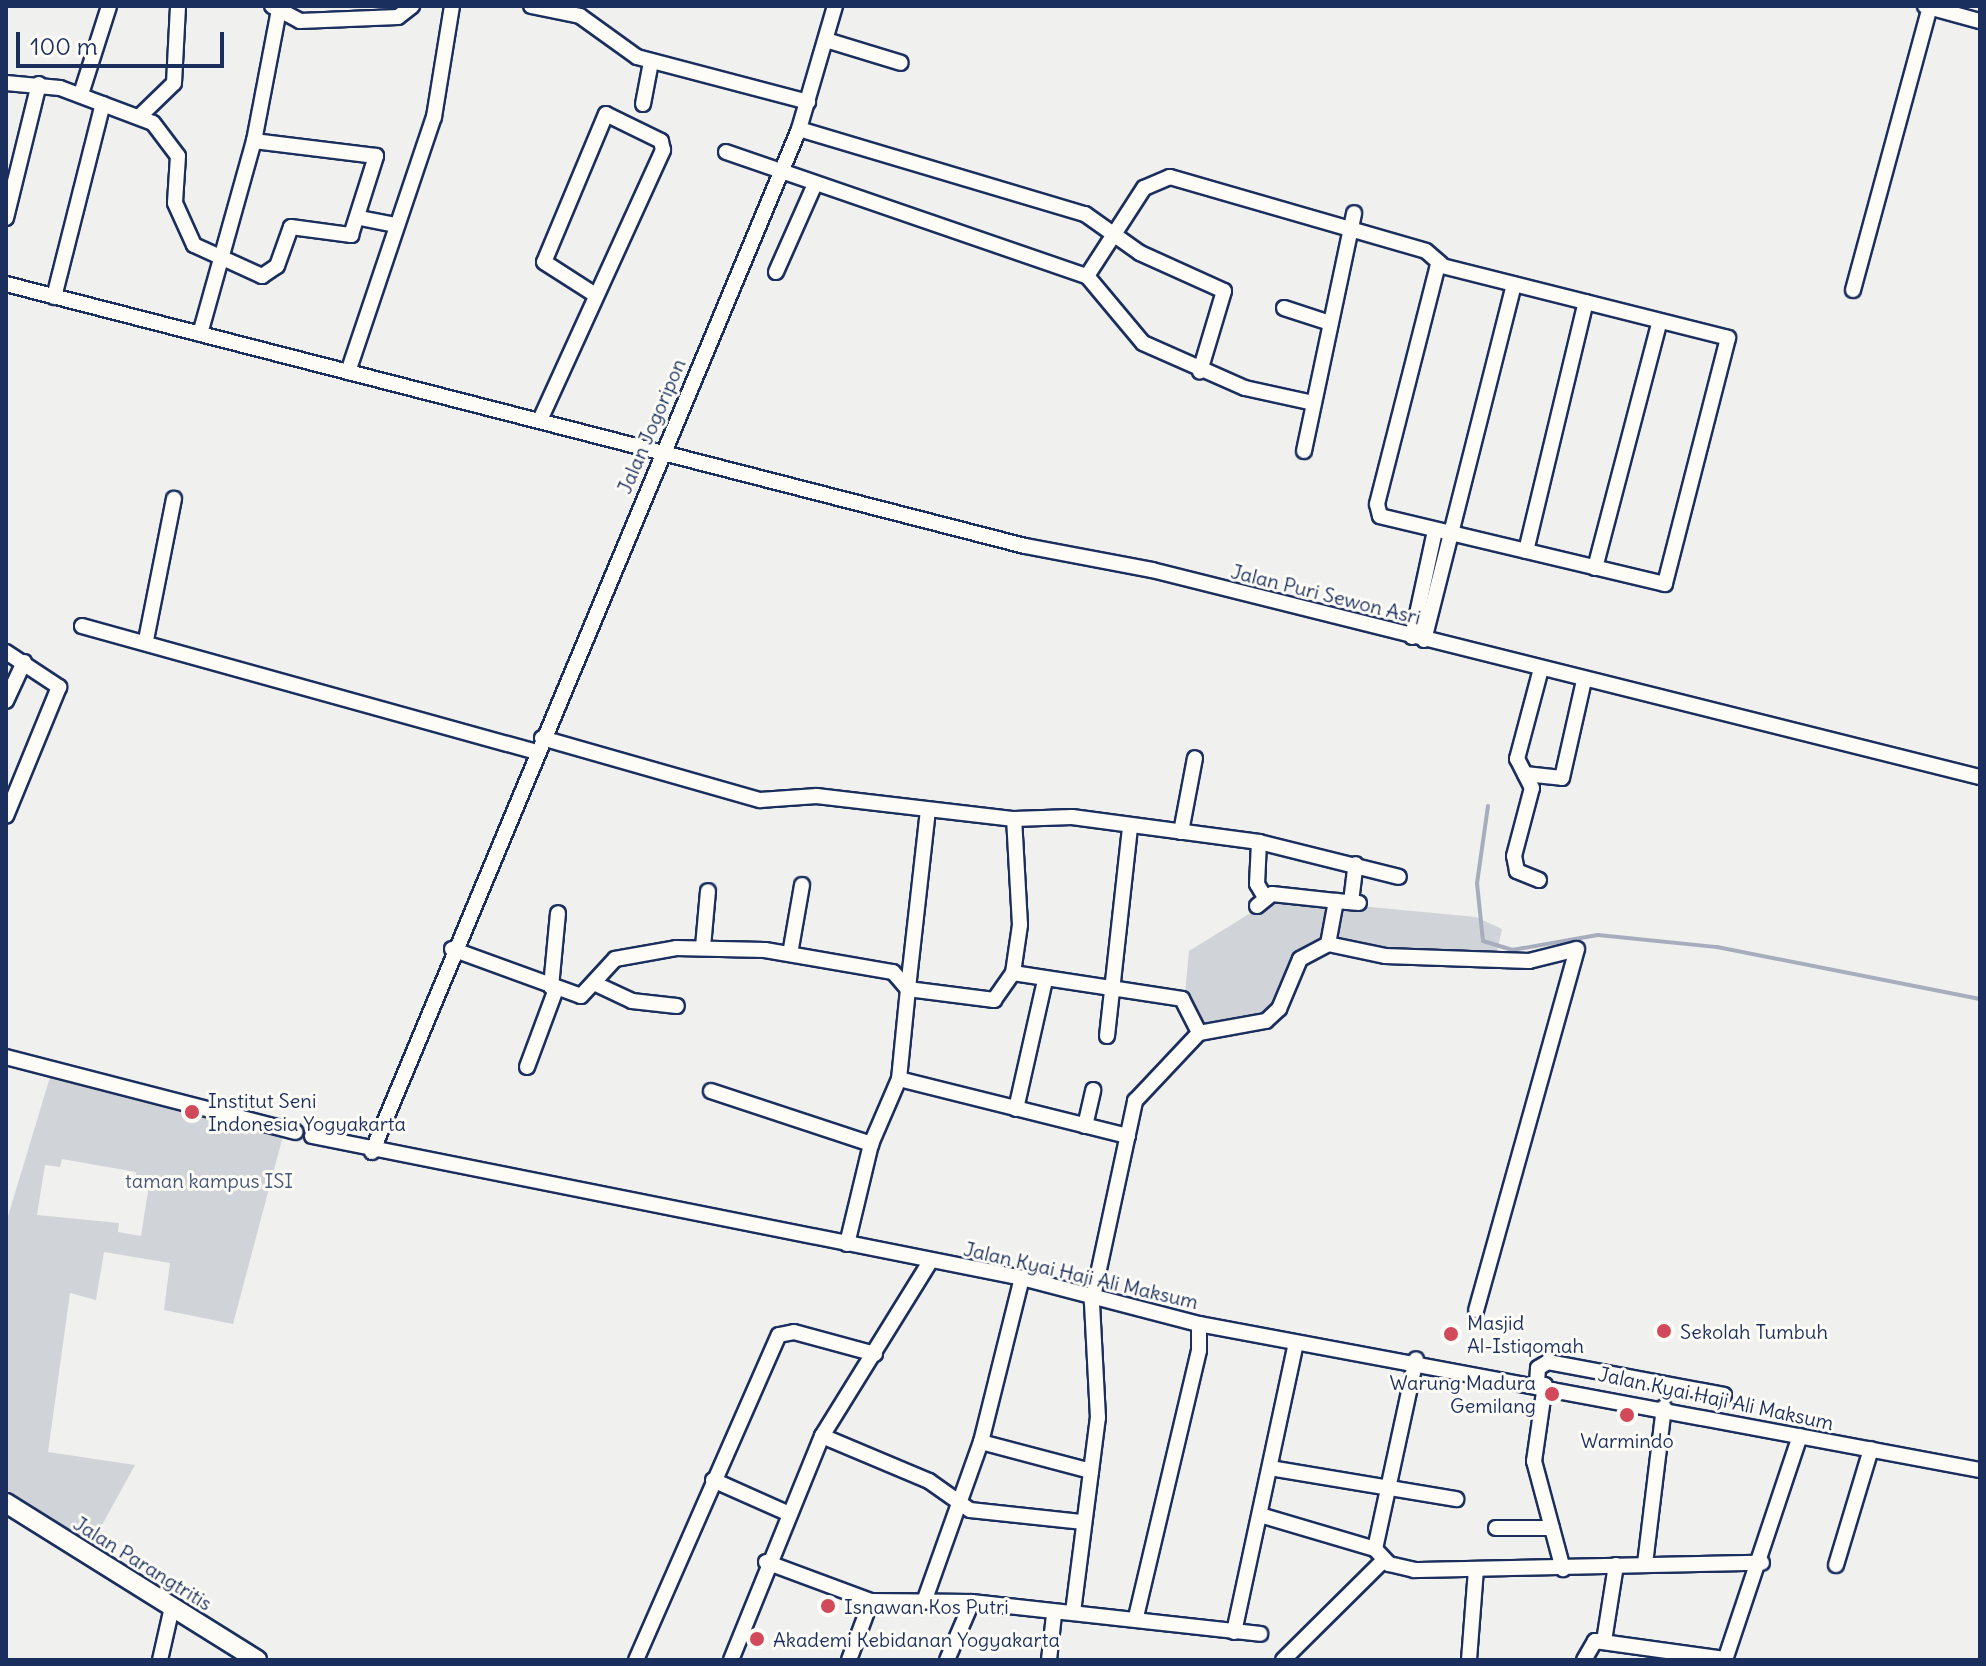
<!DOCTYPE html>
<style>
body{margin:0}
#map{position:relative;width:1986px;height:1666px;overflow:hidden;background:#f0f0ee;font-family:Delius,sans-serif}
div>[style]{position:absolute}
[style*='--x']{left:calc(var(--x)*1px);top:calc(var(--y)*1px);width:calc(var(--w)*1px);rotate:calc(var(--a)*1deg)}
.green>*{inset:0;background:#d0d3d8}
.stream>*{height:4px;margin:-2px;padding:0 2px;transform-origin:2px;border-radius:2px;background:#a7adbd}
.roads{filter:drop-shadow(2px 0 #1b2f5e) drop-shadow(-2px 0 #1b2f5e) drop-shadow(0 2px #1b2f5e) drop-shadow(0 -2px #1b2f5e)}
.minor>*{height:14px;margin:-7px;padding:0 7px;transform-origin:7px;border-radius:7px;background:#fdfcf7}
.major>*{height:18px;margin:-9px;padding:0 9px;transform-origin:9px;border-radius:9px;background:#fdfcf7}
.dots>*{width:22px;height:22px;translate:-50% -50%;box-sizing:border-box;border:4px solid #fdfcf7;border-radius:50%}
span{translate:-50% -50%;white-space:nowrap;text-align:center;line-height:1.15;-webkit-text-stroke:6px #fdfcf7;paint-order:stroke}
.street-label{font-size:20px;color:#1b2f5e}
.poi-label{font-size:20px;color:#1b2f5e}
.left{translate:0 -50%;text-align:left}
.right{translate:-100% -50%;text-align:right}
.park-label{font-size:20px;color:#48587c}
.frame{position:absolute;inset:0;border:8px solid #1b2f5e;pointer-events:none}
.scale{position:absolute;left:16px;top:32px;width:208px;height:36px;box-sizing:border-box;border:4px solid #1b2f5e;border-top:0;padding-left:10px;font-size:24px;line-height:28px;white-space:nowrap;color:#1b2f5e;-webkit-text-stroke:6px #fdfcf7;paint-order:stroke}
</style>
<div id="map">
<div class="green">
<i style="clip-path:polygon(1275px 898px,1476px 917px,1502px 929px,1496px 956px,1386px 952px,1329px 939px,1297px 954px,1279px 1002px,1262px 1017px,1198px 1024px,1185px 994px,1189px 951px)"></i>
<i style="clip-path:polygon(evenodd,50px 1077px,283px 1136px,233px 1324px,164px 1310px,170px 1263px,104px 1252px,96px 1300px,70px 1293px,48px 1452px,135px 1465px,91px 1545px,6px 1490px,6px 1223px,50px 1077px,62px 1159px,136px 1172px,135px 1182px,149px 1185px,141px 1236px,118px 1232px,119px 1223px,37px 1215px,45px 1165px,60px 1167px,62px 1159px)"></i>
</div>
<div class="stream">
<i style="--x:1488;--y:806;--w:78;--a:98.1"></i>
<i style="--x:1477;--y:883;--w:58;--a:84.1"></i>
<i style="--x:1483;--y:941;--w:30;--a:17"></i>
<i style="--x:1512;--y:950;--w:87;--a:-9.9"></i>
<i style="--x:1598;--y:935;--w:120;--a:5.8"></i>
<i style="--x:1717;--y:947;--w:268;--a:11.2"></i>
</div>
<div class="roads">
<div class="minor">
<i style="--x:272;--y:6;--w:32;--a:28"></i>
<i style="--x:300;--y:21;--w:98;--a:-2.3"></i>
<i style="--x:398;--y:17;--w:18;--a:-38"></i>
<i style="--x:531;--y:6;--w:50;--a:11.5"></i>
<i style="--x:580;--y:16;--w:70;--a:35.7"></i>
<i style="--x:637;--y:57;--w:177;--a:14.7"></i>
<i style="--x:1925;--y:6;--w:57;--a:15.3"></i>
<i style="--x:826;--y:40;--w:78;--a:17"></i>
<i style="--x:6;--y:83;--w:54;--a:5.3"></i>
<i style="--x:60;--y:88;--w:99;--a:20.6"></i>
<i style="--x:153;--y:123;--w:41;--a:52.9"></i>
<i style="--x:178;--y:156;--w:47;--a:93.7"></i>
<i style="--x:175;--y:203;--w:46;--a:65.7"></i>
<i style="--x:194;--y:245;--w:75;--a:24.5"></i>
<i style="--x:262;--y:276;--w:18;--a:-34"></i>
<i style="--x:277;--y:266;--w:41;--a:-70.3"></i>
<i style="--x:291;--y:227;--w:61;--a:7.6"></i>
<i style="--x:351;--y:235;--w:83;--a:-72.4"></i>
<i style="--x:376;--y:156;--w:123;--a:-173"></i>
<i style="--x:81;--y:94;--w:92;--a:-72.3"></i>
<i style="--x:643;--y:104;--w:43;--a:-79.2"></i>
<i style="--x:140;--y:116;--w:47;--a:-44.1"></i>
<i style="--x:174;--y:83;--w:77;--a:-87"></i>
<i style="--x:799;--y:129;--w:298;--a:16.6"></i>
<i style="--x:1085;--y:214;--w:67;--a:35.3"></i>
<i style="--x:1140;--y:253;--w:92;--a:24.3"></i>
<i style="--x:1224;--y:291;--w:84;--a:106.7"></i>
<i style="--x:726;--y:152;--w:382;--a:19"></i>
<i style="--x:1087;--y:276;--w:87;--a:50.1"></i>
<i style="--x:1143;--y:343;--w:111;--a:23.8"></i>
<i style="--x:1245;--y:388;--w:70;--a:12.4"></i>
<i style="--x:6;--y:218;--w:138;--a:-76.2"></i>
<i style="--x:360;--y:218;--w:37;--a:11"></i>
<i style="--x:1438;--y:265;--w:299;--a:14.1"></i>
<i style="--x:1728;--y:338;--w:254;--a:104.4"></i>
<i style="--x:1665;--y:584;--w:293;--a:-166.6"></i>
<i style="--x:1380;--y:516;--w:12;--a:-104"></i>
<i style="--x:1377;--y:504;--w:247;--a:-75.7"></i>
<i style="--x:776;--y:272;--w:96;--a:-66.1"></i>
<i style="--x:1087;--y:276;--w:105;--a:-57.1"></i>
<i style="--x:1144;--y:188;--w:28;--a:-23"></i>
<i style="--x:1170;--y:177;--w:266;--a:16.1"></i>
<i style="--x:1426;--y:251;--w:20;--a:41"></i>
<i style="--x:6;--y:284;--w:1052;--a:14.42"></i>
<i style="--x:1025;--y:546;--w:129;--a:10.7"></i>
<i style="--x:1152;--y:570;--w:853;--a:14.04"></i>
<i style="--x:1853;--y:290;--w:293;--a:-74.8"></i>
<i style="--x:54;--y:297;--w:199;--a:-75.8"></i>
<i style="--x:1284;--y:308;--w:48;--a:18.1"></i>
<i style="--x:200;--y:334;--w:200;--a:-74.4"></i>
<i style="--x:254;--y:141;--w:128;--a:-79.2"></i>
<i style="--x:348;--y:372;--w:269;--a:-71.4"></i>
<i style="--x:434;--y:117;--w:112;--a:-80.8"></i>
<i style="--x:540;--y:420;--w:297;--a:-65.5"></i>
<i style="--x:663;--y:150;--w:9;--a:-103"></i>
<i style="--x:661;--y:141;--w:61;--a:-153.9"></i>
<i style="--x:606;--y:114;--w:160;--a:112.7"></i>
<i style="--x:544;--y:262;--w:59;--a:32.6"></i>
<i style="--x:1304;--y:451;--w:243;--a:-78.1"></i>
<i style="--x:1526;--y:551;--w:256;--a:-76.5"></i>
<i style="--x:1595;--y:568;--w:255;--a:-75.3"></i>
<i style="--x:82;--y:626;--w:470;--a:15.5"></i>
<i style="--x:1412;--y:637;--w:108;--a:-77.8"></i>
<i style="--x:146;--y:640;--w:144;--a:-78.8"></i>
<i style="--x:1424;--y:640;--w:367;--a:-75.8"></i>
<i style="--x:6;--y:652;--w:64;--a:33.4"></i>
<i style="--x:59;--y:687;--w:139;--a:112.3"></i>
<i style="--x:6;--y:701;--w:43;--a:-65.2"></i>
<i style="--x:542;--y:738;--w:227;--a:15.9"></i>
<i style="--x:760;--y:800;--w:57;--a:-4"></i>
<i style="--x:817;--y:796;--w:198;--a:6.7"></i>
<i style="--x:1525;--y:774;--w:37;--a:6"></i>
<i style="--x:1562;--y:778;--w:100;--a:-77.3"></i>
<i style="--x:928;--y:810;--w:180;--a:96.4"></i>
<i style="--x:908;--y:989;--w:87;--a:7.3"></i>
<i style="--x:994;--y:1000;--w:33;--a:-55"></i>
<i style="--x:1013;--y:973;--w:171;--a:8.7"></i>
<i style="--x:1182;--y:999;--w:38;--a:63"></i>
<i style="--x:1181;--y:832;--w:75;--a:-79.3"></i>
<i style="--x:1259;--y:842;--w:42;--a:92.7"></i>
<i style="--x:1257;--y:884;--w:17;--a:59"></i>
<i style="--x:1539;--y:880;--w:24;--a:-158"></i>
<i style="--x:1517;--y:871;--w:15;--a:-101"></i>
<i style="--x:1514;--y:856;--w:70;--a:-75.2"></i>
<i style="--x:1532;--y:788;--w:33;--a:-117"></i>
<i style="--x:1517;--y:759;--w:93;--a:-75.1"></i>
<i style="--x:1351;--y:902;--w:38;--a:-83"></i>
<i style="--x:1257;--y:906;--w:19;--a:-39"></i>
<i style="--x:1272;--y:894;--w:64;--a:6.2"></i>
<i style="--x:1328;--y:944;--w:44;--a:-79.5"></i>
<i style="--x:1336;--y:901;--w:23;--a:5"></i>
<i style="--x:703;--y:947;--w:56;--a:-84.9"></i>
<i style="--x:452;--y:949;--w:137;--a:20"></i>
<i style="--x:581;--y:996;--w:50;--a:-47.4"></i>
<i style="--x:615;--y:959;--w:62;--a:-10.2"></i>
<i style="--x:676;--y:948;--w:89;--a:1.3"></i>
<i style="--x:765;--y:950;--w:130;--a:9.8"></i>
<i style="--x:893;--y:972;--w:23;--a:49"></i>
<i style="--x:908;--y:989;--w:90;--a:95.7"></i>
<i style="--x:790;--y:954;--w:70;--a:-80.1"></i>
<i style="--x:1013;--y:973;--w:49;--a:-81.7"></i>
<i style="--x:1020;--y:925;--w:106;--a:-93.2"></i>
<i style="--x:1014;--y:819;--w:58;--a:-2"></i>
<i style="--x:1072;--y:817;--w:189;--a:7.6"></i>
<i style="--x:1259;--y:842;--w:144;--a:14"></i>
<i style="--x:598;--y:985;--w:38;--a:25"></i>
<i style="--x:632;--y:1001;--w:45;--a:6.3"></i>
<i style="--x:551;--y:987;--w:74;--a:-84.6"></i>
<i style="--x:1107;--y:1036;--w:211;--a:-83.7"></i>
<i style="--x:6;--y:1057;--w:299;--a:14.5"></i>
<i style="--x:527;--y:1067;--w:83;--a:-69.6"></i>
<i style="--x:711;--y:1091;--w:169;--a:18.3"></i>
<i style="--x:1016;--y:1109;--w:132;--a:-77.3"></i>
<i style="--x:1085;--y:1126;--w:37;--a:-77"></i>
<i style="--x:312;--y:1136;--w:724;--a:11.31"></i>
<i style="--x:1022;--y:1278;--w:183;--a:14.6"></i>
<i style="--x:1199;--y:1324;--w:795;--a:10.59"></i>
<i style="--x:372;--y:1152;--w:1109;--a:-67.34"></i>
<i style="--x:799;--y:129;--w:128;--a:-73.7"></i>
<i style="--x:847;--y:1244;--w:103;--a:-76.5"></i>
<i style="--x:871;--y:1144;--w:71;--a:-66.7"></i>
<i style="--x:899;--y:1079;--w:236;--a:14"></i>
<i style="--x:1537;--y:1383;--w:15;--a:-86"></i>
<i style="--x:1538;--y:1368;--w:12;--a:-31"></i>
<i style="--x:1548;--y:1362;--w:179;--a:10.6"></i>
<i style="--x:1545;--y:1385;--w:77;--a:98.2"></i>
<i style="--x:1534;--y:1461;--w:112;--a:75"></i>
<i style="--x:822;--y:1436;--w:116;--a:22.8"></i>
<i style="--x:929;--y:1481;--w:50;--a:35.3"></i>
<i style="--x:970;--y:1510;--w:114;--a:6.1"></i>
<i style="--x:981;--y:1442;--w:114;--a:14.8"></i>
<i style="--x:1270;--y:1468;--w:189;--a:9.5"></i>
<i style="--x:713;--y:1480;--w:79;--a:24"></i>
<i style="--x:1260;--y:1515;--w:120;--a:16.5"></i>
<i style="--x:1375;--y:1549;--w:21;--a:47"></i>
<i style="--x:1389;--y:1564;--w:26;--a:13"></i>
<i style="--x:1414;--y:1570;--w:348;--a:-1.2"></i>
<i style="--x:1496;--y:1528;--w:56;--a:0"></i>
<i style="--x:1375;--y:1549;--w:194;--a:-77.8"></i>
<i style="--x:766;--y:1562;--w:112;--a:20.4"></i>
<i style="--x:871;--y:1601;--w:101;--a:0.6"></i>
<i style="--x:972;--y:1602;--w:290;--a:6.3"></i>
<i style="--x:1645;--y:1564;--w:158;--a:-83.1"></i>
<i style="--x:1836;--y:1565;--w:121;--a:-73.2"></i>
<i style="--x:925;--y:1599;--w:167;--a:-70.4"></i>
<i style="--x:981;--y:1442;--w:169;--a:-76"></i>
<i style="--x:1073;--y:1612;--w:196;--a:-82.7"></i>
<i style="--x:1098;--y:1418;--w:116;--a:-93"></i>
<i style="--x:1092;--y:1302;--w:206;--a:-77.9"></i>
<i style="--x:1135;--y:1101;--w:93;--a:-46.7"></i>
<i style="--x:1199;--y:1033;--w:68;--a:-10.2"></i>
<i style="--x:1266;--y:1021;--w:18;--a:-43"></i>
<i style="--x:1279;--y:1009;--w:54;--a:-67.2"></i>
<i style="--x:1300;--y:959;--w:32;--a:-28"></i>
<i style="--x:1328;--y:944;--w:58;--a:11.9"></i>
<i style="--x:1385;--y:956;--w:144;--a:2"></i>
<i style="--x:1529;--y:961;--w:49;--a:-14"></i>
<i style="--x:1577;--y:949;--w:375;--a:105.6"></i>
<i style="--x:1136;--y:1617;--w:274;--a:-76.7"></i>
<i style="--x:1199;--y:1350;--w:26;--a:-90"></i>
<i style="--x:1234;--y:1632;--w:296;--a:-77.9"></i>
<i style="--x:1604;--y:1641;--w:77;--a:-81"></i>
<i style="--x:160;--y:1660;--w:54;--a:-77.2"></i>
<i style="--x:636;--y:1660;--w:355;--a:-66.3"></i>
<i style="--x:779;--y:1335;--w:15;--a:-11"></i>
<i style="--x:794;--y:1332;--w:84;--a:15.2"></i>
<i style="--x:731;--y:1660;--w:242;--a:-67.9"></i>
<i style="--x:822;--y:1436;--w:205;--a:-58.2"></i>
<i style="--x:849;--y:1660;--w:63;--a:-69.6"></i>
<i style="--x:947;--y:1660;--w:63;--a:-66.7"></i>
<i style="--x:1049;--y:1660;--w:45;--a:-83.7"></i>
<i style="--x:1283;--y:1660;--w:141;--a:-44.7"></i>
<i style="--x:1469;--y:1660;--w:91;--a:-85.6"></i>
<i style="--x:1584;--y:1660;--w:22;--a:-60"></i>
<i style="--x:1595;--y:1641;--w:131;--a:7.9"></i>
<i style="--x:1725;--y:1660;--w:236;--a:-71.5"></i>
</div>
<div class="major">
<i style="--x:6;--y:1503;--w:296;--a:32"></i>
</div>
</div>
<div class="dots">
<i style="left:192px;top:1112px;background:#d1495b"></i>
<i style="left:1664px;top:1331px;background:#d1495b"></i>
<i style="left:1451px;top:1334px;background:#d1495b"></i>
<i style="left:1552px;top:1394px;background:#d1495b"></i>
<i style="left:1627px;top:1415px;background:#d1495b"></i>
<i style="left:828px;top:1606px;background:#d1495b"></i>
<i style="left:757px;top:1639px;background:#d1495b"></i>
</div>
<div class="street-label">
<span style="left:651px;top:426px;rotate:-67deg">Jalan Jogoripon</span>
<span style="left:1326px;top:594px;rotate:14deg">Jalan Puri Sewon Asri</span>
<span style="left:1081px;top:1275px;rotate:13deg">Jalan Kyai Haji Ali Maksum</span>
<span style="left:1716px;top:1398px;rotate:12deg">Jalan Kyai Haji Ali Maksum</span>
<span style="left:143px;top:1563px;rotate:32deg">Jalan Parangtritis</span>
</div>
<div class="poi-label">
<span class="left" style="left:208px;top:1112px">Institut Seni<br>Indonesia Yogyakarta</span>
<span class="left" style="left:1467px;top:1334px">Masjid<br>Al-Istiqomah</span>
<span class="left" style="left:1680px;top:1331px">Sekolah Tumbuh</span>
<span class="right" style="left:1536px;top:1394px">Warung Madura<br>Gemilang</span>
<span style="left:1627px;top:1440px">Warmindo</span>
<span class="left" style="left:844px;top:1606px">Isnawan Kos Putri</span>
<span class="left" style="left:773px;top:1639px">Akademi Kebidanan Yogyakarta</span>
</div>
<div class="park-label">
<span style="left:209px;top:1180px">taman kampus ISI</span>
</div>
<div class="frame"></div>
<div class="scale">100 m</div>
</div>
